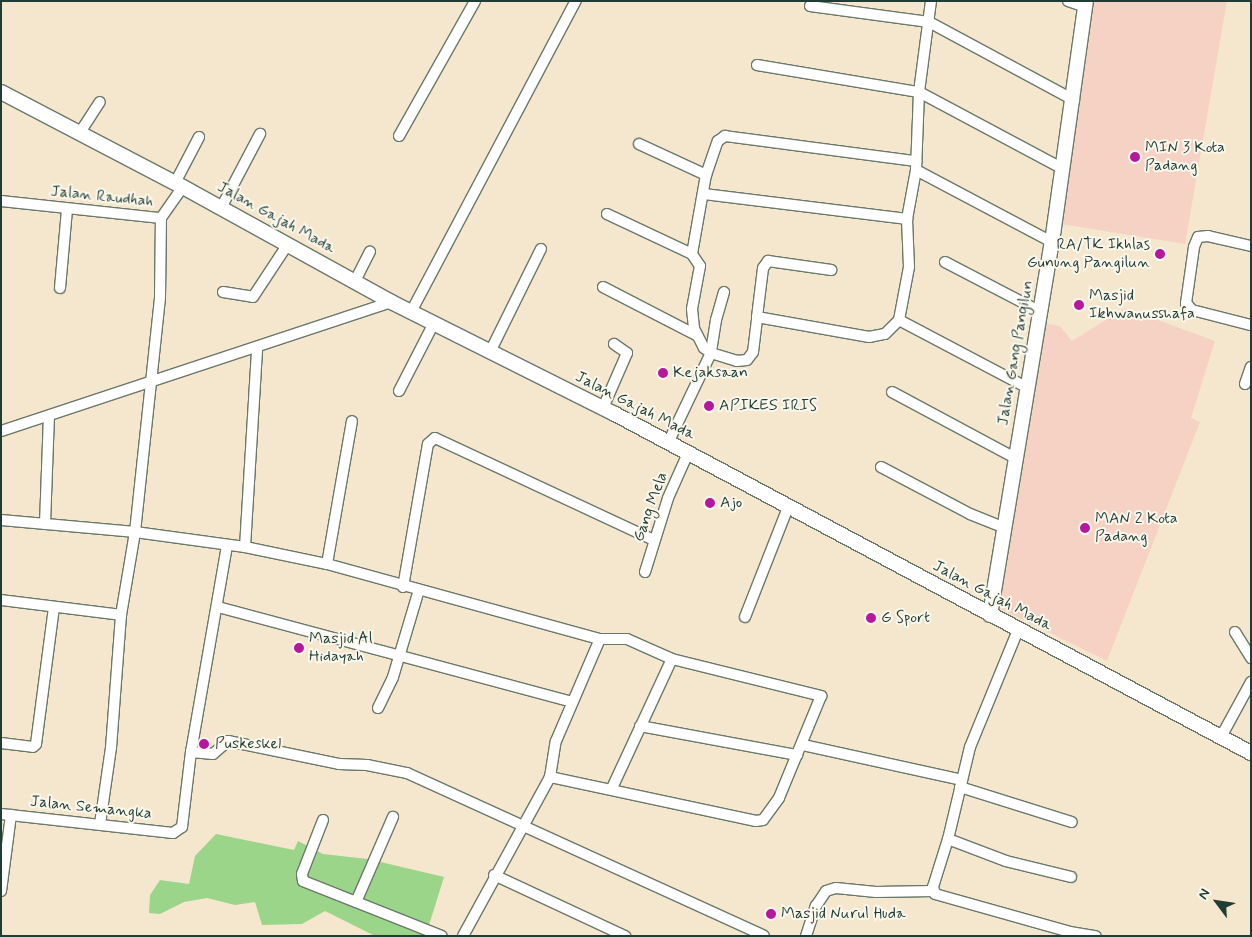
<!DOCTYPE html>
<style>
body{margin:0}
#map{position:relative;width:1252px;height:937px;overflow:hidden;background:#f5e7ce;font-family:Mynerve,sans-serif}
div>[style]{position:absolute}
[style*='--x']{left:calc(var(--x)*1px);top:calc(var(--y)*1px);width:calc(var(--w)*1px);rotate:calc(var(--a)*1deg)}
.built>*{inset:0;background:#f6d2c4}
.green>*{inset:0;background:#9bd589}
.roads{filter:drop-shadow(1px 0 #6a786a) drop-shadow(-1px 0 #6a786a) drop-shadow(0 1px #6a786a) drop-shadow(0 -1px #6a786a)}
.street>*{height:10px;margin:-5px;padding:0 5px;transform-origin:5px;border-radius:5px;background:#fff}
.secondary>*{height:14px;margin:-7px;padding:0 7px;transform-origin:7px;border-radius:7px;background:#fff}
.dots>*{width:14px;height:14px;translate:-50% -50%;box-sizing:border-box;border:2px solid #fbf7ec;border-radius:50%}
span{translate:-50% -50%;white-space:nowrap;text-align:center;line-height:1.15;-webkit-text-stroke:4px #fbf7ec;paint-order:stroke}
.poi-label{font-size:16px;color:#1f3d34}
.left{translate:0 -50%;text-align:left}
.right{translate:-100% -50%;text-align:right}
.street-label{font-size:16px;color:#1f3d34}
.frame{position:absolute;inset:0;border:2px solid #1f3d34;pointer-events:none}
.north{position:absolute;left:1192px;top:877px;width:50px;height:50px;-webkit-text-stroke:4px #fbf7ec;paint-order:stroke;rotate:301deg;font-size:14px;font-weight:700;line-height:20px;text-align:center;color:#1f3d34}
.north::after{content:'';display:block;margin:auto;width:18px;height:22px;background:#1f3d34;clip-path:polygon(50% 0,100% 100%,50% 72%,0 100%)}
</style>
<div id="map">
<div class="built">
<i style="clip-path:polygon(1092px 1px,1227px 1px,1185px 244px,1061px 224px)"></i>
<i style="clip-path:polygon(1125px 308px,1215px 341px,1191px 418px,1200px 422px,1107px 661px,999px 608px,1043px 323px,1060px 326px,1072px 341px)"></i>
</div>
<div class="green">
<i style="clip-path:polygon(216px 834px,294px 850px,298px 841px,323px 854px,368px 859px,444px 877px,429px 925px,451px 936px,375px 936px,325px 911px,302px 924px,262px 925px,255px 902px,235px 905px,207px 898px,184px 902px,160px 914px,149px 913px,150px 895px,160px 880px,189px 884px,195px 856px)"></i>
</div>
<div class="roads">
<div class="street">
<i style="--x:1068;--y:1;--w:18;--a:19"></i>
<i style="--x:810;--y:6;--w:120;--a:7.7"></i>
<i style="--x:929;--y:22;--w:165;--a:28.3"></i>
<i style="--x:757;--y:65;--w:164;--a:9.5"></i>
<i style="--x:919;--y:92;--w:163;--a:28.1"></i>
<i style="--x:79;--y:134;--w:38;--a:-57"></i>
<i style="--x:399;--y:136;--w:155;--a:-60.6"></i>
<i style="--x:639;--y:144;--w:74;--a:24.8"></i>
<i style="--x:916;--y:170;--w:154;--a:27.9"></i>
<i style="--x:175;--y:183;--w:52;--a:-62.4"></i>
<i style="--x:704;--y:194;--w:205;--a:7"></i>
<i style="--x:1;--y:201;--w:161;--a:6.1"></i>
<i style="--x:161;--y:218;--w:38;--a:-55"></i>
<i style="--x:221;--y:208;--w:84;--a:-62.2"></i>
<i style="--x:607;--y:214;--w:94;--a:25.2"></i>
<i style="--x:1251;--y:246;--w:44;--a:-166.9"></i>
<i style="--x:1208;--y:236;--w:10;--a:174"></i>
<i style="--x:1198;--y:237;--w:11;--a:112"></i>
<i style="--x:1194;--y:247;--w:57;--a:98.1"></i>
<i style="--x:1186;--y:303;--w:9;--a:49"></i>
<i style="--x:1192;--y:310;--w:61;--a:14.3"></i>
<i style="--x:945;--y:262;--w:108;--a:27.5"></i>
<i style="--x:355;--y:281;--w:33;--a:-63"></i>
<i style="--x:603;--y:287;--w:105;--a:27.3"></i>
<i style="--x:60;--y:288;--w:79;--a:-84.9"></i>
<i style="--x:223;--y:292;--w:30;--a:9"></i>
<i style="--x:253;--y:297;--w:64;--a:-56.6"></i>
<i style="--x:724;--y:292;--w:29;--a:106"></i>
<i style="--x:716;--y:320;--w:33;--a:99"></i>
<i style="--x:711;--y:353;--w:27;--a:17"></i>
<i style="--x:737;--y:361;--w:10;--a:-6"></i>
<i style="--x:747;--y:360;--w:10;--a:-53"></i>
<i style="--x:753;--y:352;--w:35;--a:-83"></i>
<i style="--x:757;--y:317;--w:114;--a:10.1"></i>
<i style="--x:869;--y:337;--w:16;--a:-11"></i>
<i style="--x:885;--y:334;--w:20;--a:-45"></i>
<i style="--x:899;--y:320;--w:54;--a:-79.3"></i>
<i style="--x:909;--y:267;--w:48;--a:-92.4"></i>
<i style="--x:907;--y:219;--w:50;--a:-79.6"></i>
<i style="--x:916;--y:170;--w:78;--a:-87.8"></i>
<i style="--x:919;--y:92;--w:92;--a:-82.5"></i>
<i style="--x:411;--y:312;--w:352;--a:-62.1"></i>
<i style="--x:757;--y:317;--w:49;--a:-83"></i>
<i style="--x:763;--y:268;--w:9;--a:-54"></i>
<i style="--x:768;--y:261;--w:64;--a:8.1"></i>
<i style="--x:899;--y:320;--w:146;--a:27.8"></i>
<i style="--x:490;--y:352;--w:115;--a:-63.7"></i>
<i style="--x:1245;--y:384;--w:18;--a:-71"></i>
<i style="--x:399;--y:391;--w:76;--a:-62.8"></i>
<i style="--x:892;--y:392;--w:140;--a:28.2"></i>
<i style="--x:603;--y:408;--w:60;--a:-66.4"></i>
<i style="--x:627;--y:353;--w:16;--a:-145"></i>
<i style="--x:1;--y:431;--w:411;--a:-18.3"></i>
<i style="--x:668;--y:443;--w:100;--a:-64.5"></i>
<i style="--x:711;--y:353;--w:9;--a:-144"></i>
<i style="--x:704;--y:348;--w:22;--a:-117"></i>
<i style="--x:694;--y:328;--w:19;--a:-96"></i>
<i style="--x:692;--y:309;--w:44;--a:-79.5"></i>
<i style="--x:700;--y:266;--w:14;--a:-124"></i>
<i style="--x:692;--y:254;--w:80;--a:-80"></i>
<i style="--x:706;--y:175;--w:36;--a:-71"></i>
<i style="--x:718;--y:141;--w:9;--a:-36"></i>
<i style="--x:725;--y:136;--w:193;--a:7.5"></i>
<i style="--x:881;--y:467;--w:101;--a:27.8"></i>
<i style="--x:970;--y:514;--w:38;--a:22"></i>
<i style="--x:1;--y:520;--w:135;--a:5.1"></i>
<i style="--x:135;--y:532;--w:111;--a:7.8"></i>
<i style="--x:245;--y:547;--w:84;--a:11.7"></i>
<i style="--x:327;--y:564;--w:283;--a:15.4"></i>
<i style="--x:45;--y:524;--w:107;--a:-87.9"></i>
<i style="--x:245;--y:547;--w:199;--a:-86.5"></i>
<i style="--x:327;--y:564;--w:145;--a:-80.1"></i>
<i style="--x:645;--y:572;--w:77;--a:-72.7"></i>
<i style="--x:668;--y:498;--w:49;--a:-66"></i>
<i style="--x:403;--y:587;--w:145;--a:-80.1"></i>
<i style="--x:428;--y:444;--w:9;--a:-41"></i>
<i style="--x:435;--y:438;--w:242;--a:25"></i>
<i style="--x:1;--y:600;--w:121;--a:7.1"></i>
<i style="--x:218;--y:607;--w:367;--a:15"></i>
<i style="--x:745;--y:617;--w:118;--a:-68.6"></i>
<i style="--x:1018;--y:630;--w:126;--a:112.3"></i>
<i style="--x:970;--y:747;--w:95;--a:103.4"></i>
<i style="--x:948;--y:839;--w:62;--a:20.8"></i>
<i style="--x:1006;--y:861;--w:67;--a:13.8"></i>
<i style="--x:1235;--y:632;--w:31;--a:58"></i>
<i style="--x:378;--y:708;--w:34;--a:-64"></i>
<i style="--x:393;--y:677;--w:91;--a:-73.4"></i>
<i style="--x:640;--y:726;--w:160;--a:10.5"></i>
<i style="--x:1221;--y:737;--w:63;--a:-61.4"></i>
<i style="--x:1;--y:743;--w:32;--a:7"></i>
<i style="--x:33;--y:747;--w:4;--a:-45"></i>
<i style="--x:36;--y:744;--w:138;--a:-82.5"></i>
<i style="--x:803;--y:745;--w:163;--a:12.4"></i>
<i style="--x:191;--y:752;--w:22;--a:5"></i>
<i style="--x:213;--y:754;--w:20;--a:-41"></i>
<i style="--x:228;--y:741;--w:113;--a:11.7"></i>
<i style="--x:339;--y:764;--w:28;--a:2"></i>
<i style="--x:367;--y:765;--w:41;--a:11.3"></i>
<i style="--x:407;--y:773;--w:392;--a:24.5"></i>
<i style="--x:960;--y:787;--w:117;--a:17.4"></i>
<i style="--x:612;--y:788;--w:142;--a:-65.1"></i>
<i style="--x:1;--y:814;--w:173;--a:6.3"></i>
<i style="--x:173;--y:833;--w:11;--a:-34"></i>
<i style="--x:182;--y:827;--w:76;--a:-83.2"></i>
<i style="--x:191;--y:752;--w:210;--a:-80.1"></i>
<i style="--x:323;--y:820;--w:58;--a:111.3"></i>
<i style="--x:302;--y:874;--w:7;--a:82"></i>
<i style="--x:303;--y:881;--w:149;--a:21.6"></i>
<i style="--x:100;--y:824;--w:77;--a:-81.8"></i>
<i style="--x:111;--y:748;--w:133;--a:-85.7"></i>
<i style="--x:121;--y:615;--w:84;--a:-80.4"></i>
<i style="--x:135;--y:532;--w:236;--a:-83.9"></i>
<i style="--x:160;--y:297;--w:79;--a:-89.3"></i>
<i style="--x:948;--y:839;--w:50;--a:107.4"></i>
<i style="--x:933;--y:887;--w:7;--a:74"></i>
<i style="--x:935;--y:894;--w:140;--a:15.7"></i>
<i style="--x:1070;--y:932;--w:26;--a:9"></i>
<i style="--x:494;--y:875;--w:145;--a:25"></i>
<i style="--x:1;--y:891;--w:77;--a:-82.5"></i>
<i style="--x:356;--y:902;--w:93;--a:-66.5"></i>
<i style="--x:463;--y:936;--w:181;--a:-61.3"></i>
<i style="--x:550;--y:777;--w:36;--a:-81"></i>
<i style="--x:556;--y:741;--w:111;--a:-66.7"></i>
<i style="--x:600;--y:639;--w:27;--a:0"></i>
<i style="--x:627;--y:639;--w:49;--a:24"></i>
<i style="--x:672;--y:659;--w:154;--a:13.9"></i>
<i style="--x:821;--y:696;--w:110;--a:112.4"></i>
<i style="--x:779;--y:798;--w:27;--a:126"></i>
<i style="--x:763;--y:820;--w:7;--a:172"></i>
<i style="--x:756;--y:821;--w:211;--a:-167.9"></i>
<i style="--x:806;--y:936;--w:32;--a:-72"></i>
<i style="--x:816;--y:906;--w:18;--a:-56"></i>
<i style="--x:826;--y:891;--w:10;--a:-17"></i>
<i style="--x:836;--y:888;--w:40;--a:5.7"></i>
<i style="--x:876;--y:892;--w:57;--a:-1"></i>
</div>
<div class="secondary">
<i style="--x:1;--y:92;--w:205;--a:27.6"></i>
<i style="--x:183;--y:187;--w:238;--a:28.9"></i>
<i style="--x:391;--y:302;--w:250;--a:26.6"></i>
<i style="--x:615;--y:414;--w:721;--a:28.06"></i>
<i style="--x:990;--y:615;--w:378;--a:-80.6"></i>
<i style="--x:1052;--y:242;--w:243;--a:-82"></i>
</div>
</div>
<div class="dots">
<i style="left:1135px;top:157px;background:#b5179e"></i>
<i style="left:1160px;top:254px;background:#b5179e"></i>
<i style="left:1079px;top:305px;background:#b5179e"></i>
<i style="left:663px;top:373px;background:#b5179e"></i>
<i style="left:709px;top:406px;background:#b5179e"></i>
<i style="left:710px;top:503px;background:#b5179e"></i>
<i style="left:1085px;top:528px;background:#b5179e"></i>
<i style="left:871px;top:618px;background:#b5179e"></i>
<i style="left:299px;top:648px;background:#b5179e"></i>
<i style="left:204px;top:744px;background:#b5179e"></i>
<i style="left:771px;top:914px;background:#b5179e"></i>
</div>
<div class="poi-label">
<span class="left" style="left:1145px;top:157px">MIN 3 Kota<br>Padang</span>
<span class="right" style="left:1150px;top:254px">RA/TK Ikhlas<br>Gunung Pangilun</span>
<span class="left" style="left:1089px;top:305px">Masjid<br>Ikhwanusshafa</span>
<span class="left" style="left:673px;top:373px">Kejaksaan</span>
<span class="left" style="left:719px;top:406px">APIKES IRIS</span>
<span class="left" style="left:720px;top:503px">Ajo</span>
<span class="left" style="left:1095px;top:528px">MAN 2 Kota<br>Padang</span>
<span class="left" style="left:881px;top:618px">G Sport</span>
<span class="left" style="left:309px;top:648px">Masjid Al<br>Hidayah</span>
<span class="left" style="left:215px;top:744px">Puskeskel</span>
<span class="left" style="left:781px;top:914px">Masjid Nurul Huda</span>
</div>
<div class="street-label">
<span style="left:102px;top:197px;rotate:6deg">Jalan Raudhah</span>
<span style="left:276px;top:218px;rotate:29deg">Jalan Gajah Mada</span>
<span style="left:1016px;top:353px;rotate:-80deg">Jalan Gang Pangilun</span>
<span style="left:635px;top:406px;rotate:27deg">Jalan Gajah Mada</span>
<span style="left:651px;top:507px;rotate:-70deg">Gang Mela</span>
<span style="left:992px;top:596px;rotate:28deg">Jalan Gajah Mada</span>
<span style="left:91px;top:808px;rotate:6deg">Jalan Semangka</span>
</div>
<div class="frame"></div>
<div class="north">N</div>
</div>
